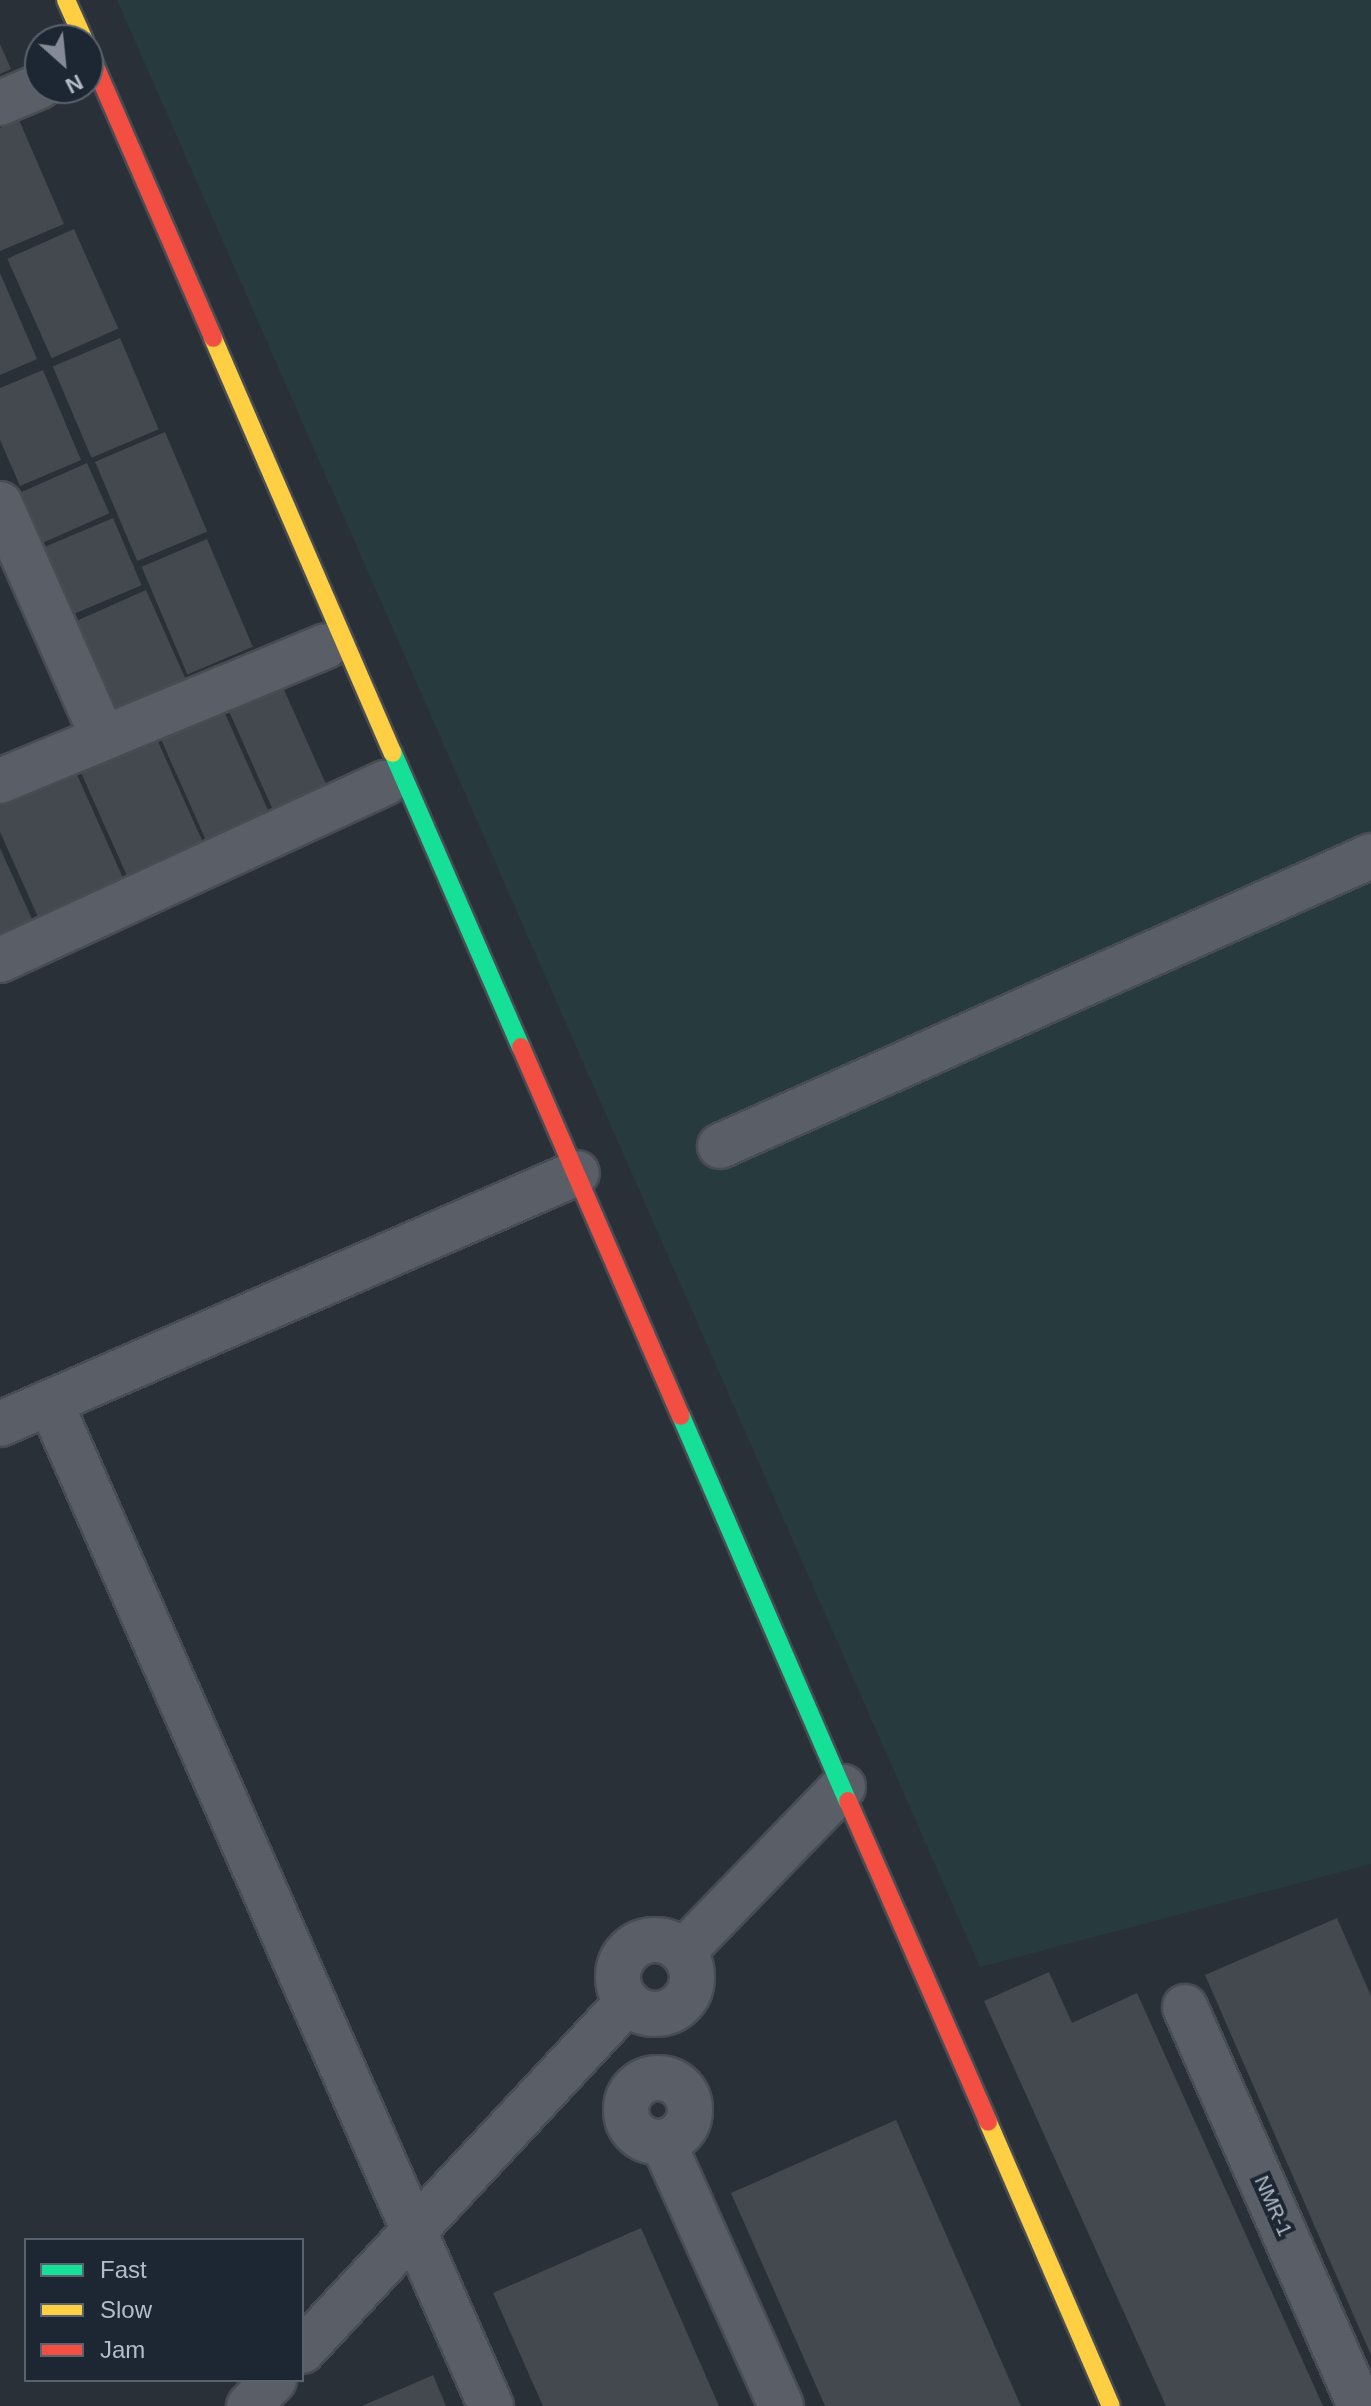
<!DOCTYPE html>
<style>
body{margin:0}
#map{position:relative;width:1371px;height:2406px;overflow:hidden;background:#2a3038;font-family:Arial,sans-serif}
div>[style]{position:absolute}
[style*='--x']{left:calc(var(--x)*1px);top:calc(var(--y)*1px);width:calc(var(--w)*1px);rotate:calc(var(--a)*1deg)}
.green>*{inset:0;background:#273a3e}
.building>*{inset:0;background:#444950;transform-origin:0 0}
.roads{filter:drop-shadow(2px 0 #484c53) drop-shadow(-2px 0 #484c53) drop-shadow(0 2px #484c53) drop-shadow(0 -2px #484c53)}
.street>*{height:44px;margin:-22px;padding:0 22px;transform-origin:22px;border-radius:22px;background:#5a5e66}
.street>.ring{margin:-22px;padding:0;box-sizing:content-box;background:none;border:44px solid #5a5e66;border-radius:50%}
.fast>*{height:18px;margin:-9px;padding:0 9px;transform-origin:9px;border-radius:9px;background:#16e098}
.slow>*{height:18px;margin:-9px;padding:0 9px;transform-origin:9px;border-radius:9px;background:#ffcf43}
.jam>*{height:18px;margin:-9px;padding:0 9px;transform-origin:9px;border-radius:9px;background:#f24e42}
span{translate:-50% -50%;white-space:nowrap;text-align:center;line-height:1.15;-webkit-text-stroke:8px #1d2633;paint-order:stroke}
.street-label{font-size:20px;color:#b4bcc9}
.legend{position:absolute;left:24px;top:2238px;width:280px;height:144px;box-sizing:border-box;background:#1d2633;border:2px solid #59626f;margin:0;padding:10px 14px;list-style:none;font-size:24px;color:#b4bcc9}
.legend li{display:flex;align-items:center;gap:16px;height:40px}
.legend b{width:40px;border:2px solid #59626f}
.north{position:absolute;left:24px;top:24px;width:80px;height:80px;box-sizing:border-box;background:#1d2633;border:2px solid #59626f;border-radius:50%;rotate:153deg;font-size:22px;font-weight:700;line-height:32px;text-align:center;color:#b4bcc9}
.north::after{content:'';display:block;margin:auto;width:28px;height:36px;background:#848b96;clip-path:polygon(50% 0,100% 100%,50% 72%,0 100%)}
</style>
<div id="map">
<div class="green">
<i style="clip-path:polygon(117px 0,1371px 0,1371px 1864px,980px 1967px)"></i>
</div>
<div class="building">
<i style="clip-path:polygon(0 44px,11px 69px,0 74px)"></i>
<i style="clip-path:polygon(19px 120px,64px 224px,0 251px,0 128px)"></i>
<i style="left:74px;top:229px;width:109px;height:73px;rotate:66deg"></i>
<i style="clip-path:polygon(0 273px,37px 359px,0 375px)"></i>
<i style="left:120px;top:338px;width:99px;height:73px;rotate:67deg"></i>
<i style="clip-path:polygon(43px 370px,81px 460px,20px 486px,0 440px,0 388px)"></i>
<i style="left:165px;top:432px;width:108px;height:76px;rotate:67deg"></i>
<i style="left:87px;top:463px;width:55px;height:74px;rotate:66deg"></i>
<i style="left:113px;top:518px;width:73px;height:75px;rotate:67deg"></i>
<i style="left:207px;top:539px;width:117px;height:71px;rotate:67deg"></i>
<i style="left:146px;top:590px;width:111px;height:76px;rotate:66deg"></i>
<i style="left:277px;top:674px;width:125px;height:59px;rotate:66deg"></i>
<i style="left:219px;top:700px;width:128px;height:69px;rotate:66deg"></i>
<i style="left:152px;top:728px;width:129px;height:83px;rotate:66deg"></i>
<i style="clip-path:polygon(70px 759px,127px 887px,42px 926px,0 832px,0 790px)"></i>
<i style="clip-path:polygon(0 848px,36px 928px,0 944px)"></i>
<i style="clip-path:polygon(1337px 1918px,1371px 1996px,1371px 2355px,1205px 1975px)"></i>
<i style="clip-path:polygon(1049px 1972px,1072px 2023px,1137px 1993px,1323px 2406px,1166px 2406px,984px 2001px)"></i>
<i style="clip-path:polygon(896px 2120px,1021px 2406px,825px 2406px,731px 2193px)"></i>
<i style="clip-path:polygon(641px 2228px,719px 2406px,543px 2406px,493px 2293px)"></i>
<i style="clip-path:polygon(433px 2375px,446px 2406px,362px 2406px)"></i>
</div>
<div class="roads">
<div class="street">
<i style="--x:0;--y:103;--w:43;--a:-23"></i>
<i style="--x:0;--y:504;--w:255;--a:66.2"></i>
<i style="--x:0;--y:781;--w:353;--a:-22.5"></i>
<i style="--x:0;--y:960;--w:424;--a:-24.7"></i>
<i style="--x:720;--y:1146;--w:713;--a:-24.01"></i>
<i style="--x:50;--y:1402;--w:1097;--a:66.29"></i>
<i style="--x:0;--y:1424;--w:629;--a:-23.51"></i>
<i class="ring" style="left:618px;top:1940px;width:30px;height:30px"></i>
<i style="--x:683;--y:1952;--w:230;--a:-45.9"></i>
<i style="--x:1185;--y:2007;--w:436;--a:66.3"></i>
<i class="ring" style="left:626px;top:2078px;width:20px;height:20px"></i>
<i style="--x:663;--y:2142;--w:289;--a:65.9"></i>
<i style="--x:302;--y:2351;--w:476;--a:-47"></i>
<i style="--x:249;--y:2406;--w:36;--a:-46"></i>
</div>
<div class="fast">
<i style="--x:393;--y:753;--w:321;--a:66.5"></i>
<i style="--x:681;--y:1416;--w:420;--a:66.6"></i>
</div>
<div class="slow">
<i style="--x:66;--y:0;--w:44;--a:65.8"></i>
<i style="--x:213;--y:338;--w:452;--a:66.6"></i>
<i style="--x:988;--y:2122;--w:309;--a:66.6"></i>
</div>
<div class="jam">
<i style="--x:88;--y:50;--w:314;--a:66.5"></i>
<i style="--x:521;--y:1047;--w:402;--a:66.6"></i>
<i style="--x:848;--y:1801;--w:350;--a:66.4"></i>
</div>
</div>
<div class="street-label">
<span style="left:1273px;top:2206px;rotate:66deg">NMR-1</span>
</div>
<ul class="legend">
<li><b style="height:10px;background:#16e098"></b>Fast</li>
<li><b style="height:10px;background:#ffcf43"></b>Slow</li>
<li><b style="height:10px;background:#f24e42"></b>Jam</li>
</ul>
<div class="north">N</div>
</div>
